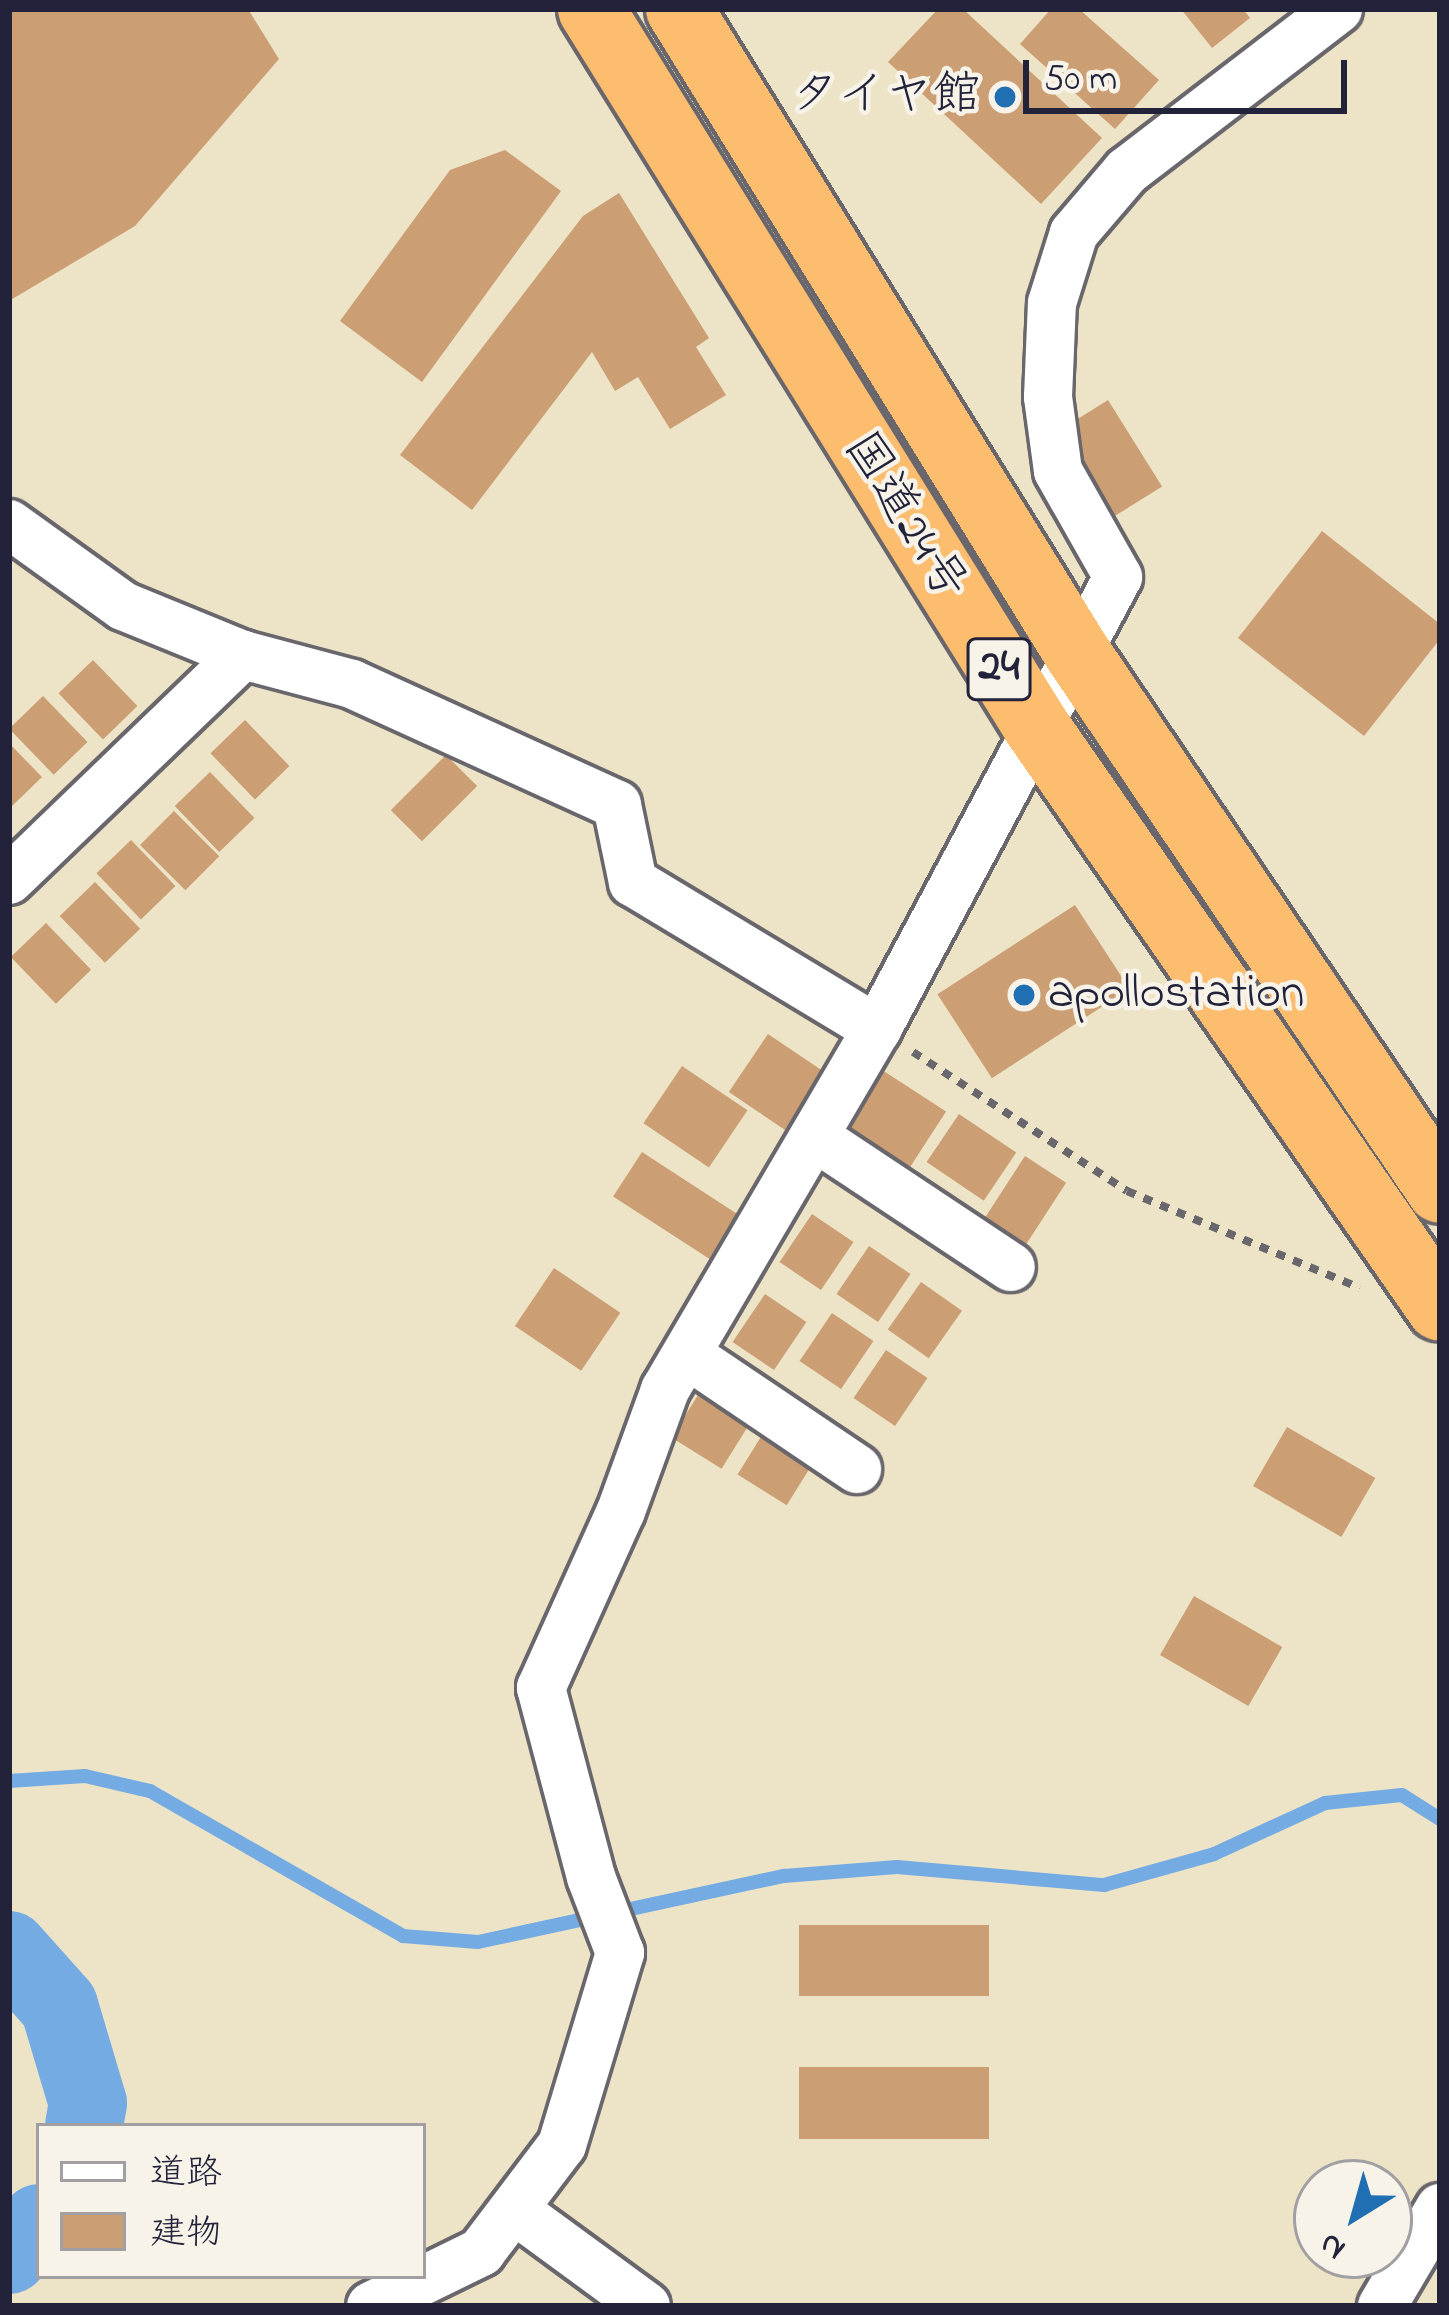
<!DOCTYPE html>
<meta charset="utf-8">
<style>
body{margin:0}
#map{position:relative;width:1449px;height:2315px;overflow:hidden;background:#ede4c7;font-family:"Indie Flower","Klee One",sans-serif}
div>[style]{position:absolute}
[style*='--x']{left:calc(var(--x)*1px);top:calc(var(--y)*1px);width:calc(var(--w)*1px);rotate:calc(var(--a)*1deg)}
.stream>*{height:14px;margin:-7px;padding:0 7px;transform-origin:7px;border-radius:7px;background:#74abe2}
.river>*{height:78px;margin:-39px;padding:0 39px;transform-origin:39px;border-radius:39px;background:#74abe2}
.building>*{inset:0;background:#cb9e74;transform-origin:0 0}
.path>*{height:8px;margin-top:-4px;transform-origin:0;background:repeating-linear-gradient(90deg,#69666c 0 9px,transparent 0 18px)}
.roads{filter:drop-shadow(3px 0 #69666c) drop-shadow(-3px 0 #69666c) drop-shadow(0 3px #69666c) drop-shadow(0 -3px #69666c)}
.street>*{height:48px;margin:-24px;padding:0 24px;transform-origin:24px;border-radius:24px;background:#fff}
.highway>*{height:66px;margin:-33px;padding:0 33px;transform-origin:33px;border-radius:33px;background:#fcbd6f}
.dots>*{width:33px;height:33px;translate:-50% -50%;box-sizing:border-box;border:6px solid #f7f3e8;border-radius:50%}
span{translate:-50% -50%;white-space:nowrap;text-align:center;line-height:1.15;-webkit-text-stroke:9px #f7f3e8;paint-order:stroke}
.shield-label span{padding:3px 9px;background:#f7f3e8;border:3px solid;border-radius:9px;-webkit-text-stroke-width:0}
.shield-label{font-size:45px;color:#22223b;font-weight:700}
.poi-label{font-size:48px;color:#22223b}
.right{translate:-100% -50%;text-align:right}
.left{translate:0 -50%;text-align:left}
.street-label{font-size:48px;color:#22223b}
.frame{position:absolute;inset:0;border:12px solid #22223b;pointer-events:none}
.legend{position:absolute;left:36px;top:2123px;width:390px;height:156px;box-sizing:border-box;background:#f7f3e8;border:3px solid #a29fa3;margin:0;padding:15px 21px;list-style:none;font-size:36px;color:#22223b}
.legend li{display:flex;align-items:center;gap:24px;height:60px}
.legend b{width:60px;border:3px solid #a29fa3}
.north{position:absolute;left:1293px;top:2159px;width:120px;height:120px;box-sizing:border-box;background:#f7f3e8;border:3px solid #a29fa3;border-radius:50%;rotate:217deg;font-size:33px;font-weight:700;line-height:48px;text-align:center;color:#22223b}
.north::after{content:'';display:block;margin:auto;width:42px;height:54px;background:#1f6fb2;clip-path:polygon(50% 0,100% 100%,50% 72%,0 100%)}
.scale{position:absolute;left:1023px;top:60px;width:324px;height:54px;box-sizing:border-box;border:6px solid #22223b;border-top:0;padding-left:15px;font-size:36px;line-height:42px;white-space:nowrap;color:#22223b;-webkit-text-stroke:9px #f7f3e8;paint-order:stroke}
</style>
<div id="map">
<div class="stream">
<i style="--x:9;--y:1781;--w:76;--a:-3.8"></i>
<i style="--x:85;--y:1776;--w:67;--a:13"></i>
<i style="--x:150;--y:1791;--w:292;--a:29.8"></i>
<i style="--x:403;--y:1936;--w:75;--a:4.6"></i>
<i style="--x:478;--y:1942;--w:313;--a:-12.2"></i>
<i style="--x:784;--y:1876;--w:113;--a:-4.6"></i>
<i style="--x:897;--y:1867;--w:208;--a:5"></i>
<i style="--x:1104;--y:1885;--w:114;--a:-15.7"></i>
<i style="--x:1214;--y:1854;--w:122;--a:-24.7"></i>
<i style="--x:1325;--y:1803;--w:77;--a:-5.9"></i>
<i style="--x:1402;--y:1795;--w:45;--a:32.3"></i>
</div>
<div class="river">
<i style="--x:9;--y:1950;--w:75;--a:48.2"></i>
<i style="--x:59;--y:2006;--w:101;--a:73.4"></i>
<i style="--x:88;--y:2103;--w:23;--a:100"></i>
<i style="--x:9;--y:2255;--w:44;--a:-46.8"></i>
</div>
<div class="building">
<i style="clip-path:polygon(9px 9px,248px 9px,279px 59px,135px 226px,9px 301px)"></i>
<i style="clip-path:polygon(938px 9px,963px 9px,1102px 138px,1041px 204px,888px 62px)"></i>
<i style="clip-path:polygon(1051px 9px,1079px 9px,1159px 80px,1115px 129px,1020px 44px)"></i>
<i style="clip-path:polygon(1181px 9px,1243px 9px,1250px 18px,1212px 48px)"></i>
<i style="clip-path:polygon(505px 150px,561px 191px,422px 382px,340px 321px,450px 170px)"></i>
<i style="clip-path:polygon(619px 193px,709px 338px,696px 347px,726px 395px,670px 429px,638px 377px,615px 391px,592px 352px,472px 510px,400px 455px,583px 216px)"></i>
<i style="left:1108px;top:400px;width:102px;height:58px;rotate:58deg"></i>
<i style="clip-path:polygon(1322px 531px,1440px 624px,1440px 639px,1364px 736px,1238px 638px)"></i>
<i style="left:93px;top:660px;width:64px;height:48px;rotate:46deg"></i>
<i style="left:43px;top:696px;width:64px;height:47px;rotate:46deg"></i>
<i style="left:245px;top:720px;width:64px;height:48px;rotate:46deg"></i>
<i style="clip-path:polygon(9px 743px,42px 777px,9px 809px)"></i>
<i style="left:446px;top:755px;width:44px;height:78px;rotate:45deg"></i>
<i style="left:210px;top:772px;width:64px;height:49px;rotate:46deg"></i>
<i style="left:174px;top:811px;width:64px;height:48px;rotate:45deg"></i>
<i style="left:131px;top:840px;width:64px;height:48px;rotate:46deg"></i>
<i style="left:95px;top:882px;width:65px;height:49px;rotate:46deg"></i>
<i style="left:1075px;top:905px;width:100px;height:164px;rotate:57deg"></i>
<i style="left:46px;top:923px;width:65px;height:49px;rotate:46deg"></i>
<i style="left:768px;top:1034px;width:81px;height:70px;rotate:34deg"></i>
<i style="left:682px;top:1066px;width:79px;height:69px;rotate:34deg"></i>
<i style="left:879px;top:1068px;width:80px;height:69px;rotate:33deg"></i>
<i style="left:959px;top:1114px;width:69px;height:58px;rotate:34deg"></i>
<i style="left:642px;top:1152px;width:115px;height:53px;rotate:33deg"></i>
<i style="left:1025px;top:1156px;width:49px;height:76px;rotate:33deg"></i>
<i style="left:812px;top:1214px;width:50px;height:58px;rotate:34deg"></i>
<i style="left:869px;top:1246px;width:50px;height:58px;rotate:34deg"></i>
<i style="left:554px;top:1268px;width:80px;height:70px;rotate:34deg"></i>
<i style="left:921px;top:1282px;width:50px;height:58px;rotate:35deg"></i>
<i style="left:765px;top:1294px;width:50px;height:58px;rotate:34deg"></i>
<i style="left:832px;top:1313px;width:50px;height:58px;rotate:34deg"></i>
<i style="left:886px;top:1350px;width:50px;height:58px;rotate:34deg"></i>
<i style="left:698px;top:1395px;width:59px;height:50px;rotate:32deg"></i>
<i style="left:1287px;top:1427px;width:102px;height:68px;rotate:30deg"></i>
<i style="left:764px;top:1432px;width:58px;height:50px;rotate:32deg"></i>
<i style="left:1194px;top:1596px;width:102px;height:68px;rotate:30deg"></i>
<i style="left:799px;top:1925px;width:190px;height:71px"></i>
<i style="left:799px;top:2067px;width:190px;height:72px"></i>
</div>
<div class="path">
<i style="--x:913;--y:1052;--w:255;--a:33"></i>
<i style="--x:1127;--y:1191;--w:252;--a:22.6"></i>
</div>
<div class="roads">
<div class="street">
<i style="--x:9;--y:524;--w:140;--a:35.7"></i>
<i style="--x:123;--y:606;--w:130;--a:22.2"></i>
<i style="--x:243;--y:655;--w:113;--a:14.9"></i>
<i style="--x:352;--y:684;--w:291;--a:24.5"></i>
<i style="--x:617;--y:805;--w:79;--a:78.3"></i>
<i style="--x:633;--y:882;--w:285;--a:31.1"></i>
<i style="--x:9;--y:880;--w:325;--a:-43.9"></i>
<i style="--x:815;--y:1137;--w:235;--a:33.6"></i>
<i style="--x:688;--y:1355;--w:204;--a:34"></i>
<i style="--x:516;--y:2211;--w:161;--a:36.2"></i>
<i style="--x:371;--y:2306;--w:123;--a:-26.1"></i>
<i style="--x:481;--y:2252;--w:134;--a:-52.9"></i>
<i style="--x:562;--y:2145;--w:201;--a:-73.2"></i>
<i style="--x:620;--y:1953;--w:81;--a:-110.9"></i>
<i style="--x:591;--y:1877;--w:196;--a:-104.8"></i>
<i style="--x:541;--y:1688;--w:194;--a:-65.7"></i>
<i style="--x:621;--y:1511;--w:129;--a:-70"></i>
<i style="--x:665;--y:1390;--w:419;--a:-59.6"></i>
<i style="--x:877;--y:1029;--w:512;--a:-61.93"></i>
<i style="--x:1118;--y:577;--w:122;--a:-119.5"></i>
<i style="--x:1058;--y:471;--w:75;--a:-97.7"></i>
<i style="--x:1048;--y:397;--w:94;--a:-87.6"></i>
<i style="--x:1052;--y:303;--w:73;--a:-72.6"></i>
<i style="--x:1074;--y:233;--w:82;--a:-49.5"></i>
<i style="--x:1127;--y:171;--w:266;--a:-37.5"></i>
<i style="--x:1382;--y:2306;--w:114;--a:-59.4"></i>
</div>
<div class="highway">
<i style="--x:591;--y:9;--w:844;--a:58.17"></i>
<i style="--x:1036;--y:726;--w:708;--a:55.23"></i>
<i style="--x:679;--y:9;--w:755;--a:58.27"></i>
<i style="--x:1076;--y:651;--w:650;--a:55.97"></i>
</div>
</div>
<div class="dots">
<i style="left:1005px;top:97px;background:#1f6fb2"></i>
<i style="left:1024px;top:995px;background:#1f6fb2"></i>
</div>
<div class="shield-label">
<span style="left:999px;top:669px">24</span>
</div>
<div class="poi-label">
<span class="right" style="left:981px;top:97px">タイヤ館</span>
<span class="left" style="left:1048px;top:995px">apollostation</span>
</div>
<div class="street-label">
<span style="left:904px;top:517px;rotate:58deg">国道24号</span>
</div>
<div class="frame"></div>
<ul class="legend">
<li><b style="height:15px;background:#fff"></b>道路</li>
<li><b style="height:33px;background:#cb9e74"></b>建物</li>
</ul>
<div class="north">N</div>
<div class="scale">50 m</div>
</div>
